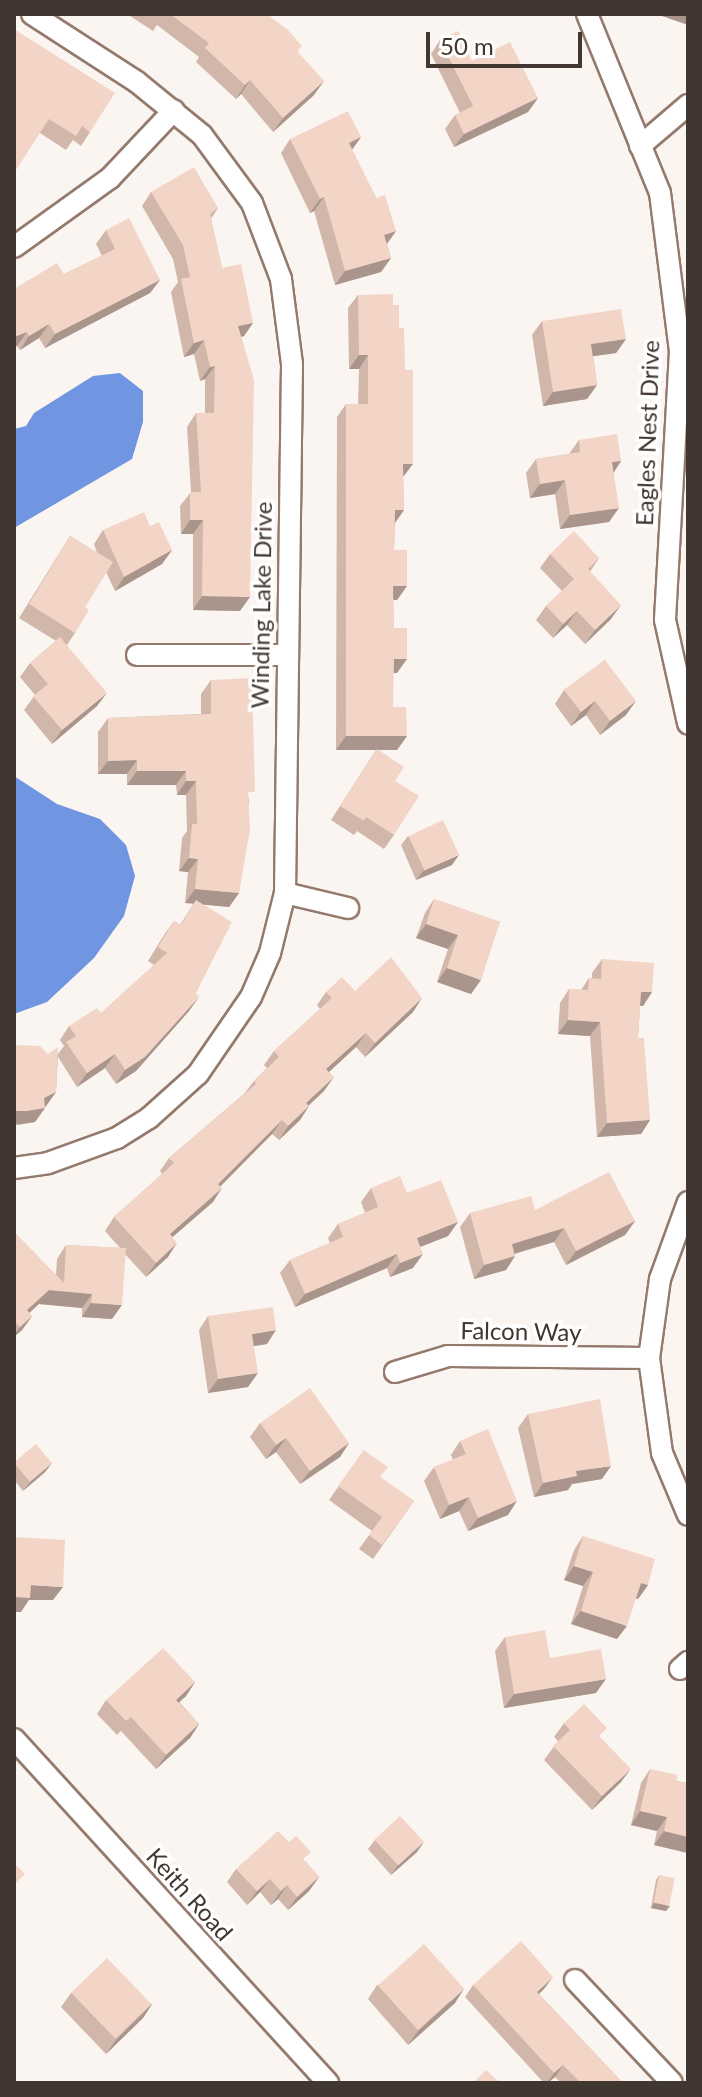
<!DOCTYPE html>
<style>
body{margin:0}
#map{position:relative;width:702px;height:2097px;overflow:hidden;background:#fbf5f2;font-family:Lato,sans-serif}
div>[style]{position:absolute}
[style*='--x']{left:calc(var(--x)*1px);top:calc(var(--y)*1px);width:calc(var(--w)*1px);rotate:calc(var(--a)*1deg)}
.water>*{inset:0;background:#7095e1}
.roads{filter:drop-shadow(2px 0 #947a6c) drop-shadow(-2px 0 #947a6c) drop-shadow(0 2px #947a6c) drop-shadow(0 -2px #947a6c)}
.minor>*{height:20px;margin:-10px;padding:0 10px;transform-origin:10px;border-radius:10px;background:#fff}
.wall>*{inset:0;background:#d0b7aa}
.shaded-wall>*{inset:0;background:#a9958b}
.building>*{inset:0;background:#f2d5c6;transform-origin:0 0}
span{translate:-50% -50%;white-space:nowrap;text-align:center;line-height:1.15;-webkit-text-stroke:7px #fff;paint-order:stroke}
.street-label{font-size:24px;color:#423630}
.frame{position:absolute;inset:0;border:16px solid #423630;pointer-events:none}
.scale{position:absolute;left:426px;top:32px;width:156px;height:36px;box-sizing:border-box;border:4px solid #423630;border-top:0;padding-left:10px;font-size:24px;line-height:28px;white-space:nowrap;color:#423630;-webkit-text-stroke:6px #fff;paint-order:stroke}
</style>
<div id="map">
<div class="water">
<i style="clip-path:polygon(120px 373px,143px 391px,143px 422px,132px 459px,14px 528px,14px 429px,26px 426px,34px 413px,93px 376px)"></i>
<i style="clip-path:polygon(14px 776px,57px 804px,100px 819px,126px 845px,135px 876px,124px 916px,94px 958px,47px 1002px,14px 1014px)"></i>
</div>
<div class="roads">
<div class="minor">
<i style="--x:587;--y:14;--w:193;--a:67.8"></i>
<i style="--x:660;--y:193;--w:159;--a:82.8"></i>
<i style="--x:680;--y:351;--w:269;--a:93.2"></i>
<i style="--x:665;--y:620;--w:106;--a:77.4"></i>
<i style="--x:640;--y:146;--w:63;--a:-40.5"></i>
<i style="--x:14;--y:247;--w:118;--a:-35.7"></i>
<i style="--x:110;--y:178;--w:93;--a:-46.7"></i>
<i style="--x:137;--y:655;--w:148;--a:0"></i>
<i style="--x:285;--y:893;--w:65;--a:13.4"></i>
<i style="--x:14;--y:1168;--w:34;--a:-8"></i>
<i style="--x:48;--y:1163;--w:73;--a:-19.9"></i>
<i style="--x:117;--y:1138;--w:38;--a:-32"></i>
<i style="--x:149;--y:1118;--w:66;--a:-41.9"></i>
<i style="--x:198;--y:1074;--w:93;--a:-55.5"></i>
<i style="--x:251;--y:997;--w:48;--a:-66.6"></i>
<i style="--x:270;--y:953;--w:62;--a:-76"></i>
<i style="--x:285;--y:893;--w:529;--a:-89.24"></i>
<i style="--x:292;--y:364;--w:86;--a:-97.4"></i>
<i style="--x:281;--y:279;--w:81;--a:-110.9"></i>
<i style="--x:252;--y:203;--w:84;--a:-126.3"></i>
<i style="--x:202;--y:135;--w:84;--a:-140.8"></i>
<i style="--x:137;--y:82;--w:125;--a:-147.1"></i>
<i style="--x:688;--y:1202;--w:82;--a:110"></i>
<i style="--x:660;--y:1279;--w:80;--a:97.9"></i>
<i style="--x:649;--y:1358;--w:96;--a:82.2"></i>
<i style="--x:662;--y:1453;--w:67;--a:67.2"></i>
<i style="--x:395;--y:1372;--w:55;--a:-16.8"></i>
<i style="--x:448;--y:1356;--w:201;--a:0.6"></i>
<i style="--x:680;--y:1669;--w:11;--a:-41"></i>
<i style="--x:14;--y:1739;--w:466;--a:47.6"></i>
<i style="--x:575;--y:1980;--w:141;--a:46.7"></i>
</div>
</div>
<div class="wall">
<i style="clip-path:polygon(127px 14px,267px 14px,298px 52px,314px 95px,273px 132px,241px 94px,236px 99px,196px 62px,199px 57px,157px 25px,153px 31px)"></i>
<i style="clip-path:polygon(14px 29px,90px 132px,81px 146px,73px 140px,66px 150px,40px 133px)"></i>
<i style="clip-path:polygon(440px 40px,472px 61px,538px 98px,528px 112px,454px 147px,445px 129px,455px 115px,460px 113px,431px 54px)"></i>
<i style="clip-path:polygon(361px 137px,352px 150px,376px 198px,396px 231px,387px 244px,391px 258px,381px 272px,335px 285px,314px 211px,310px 213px,281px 153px,290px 139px)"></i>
<i style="clip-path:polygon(151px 192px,218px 208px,211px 219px,222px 268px,253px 323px,244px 336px,241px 337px,240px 611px,193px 610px,193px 534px,181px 534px,180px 506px,191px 492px,187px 427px,196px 413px,205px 413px,205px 379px,200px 381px,194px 354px,184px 357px,171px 292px,178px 282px,173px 259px,142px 206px)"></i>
<i style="clip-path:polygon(106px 230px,160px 280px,150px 293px,45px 348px,39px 338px,20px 350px,17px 346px,14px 347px,14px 289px,64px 274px,102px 256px,96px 244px)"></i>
<i style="clip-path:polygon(358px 295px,393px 305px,403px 477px,404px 510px,395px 523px,394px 550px,407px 586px,397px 600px,393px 600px,394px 628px,397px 673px,393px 673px,393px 707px,407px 736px,397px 750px,378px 750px,395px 781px,394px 835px,384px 849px,357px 831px,354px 835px,331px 820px,376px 750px,336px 750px,337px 417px,346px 404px,358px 404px,359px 369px,349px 369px,348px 308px)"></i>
<i style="clip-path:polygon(542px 321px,626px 339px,616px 353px,593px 356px,597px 385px,587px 399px,543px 406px,532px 335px)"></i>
<i style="clip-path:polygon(579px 440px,621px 461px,614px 472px,609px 522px,560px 529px,555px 494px,530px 498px,526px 473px,536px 459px,569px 454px)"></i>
<i style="clip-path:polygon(150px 526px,172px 550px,162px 564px,115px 591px,106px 572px,85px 607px,75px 633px,67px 645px,97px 706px,52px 744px,24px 710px,35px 695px,20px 677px,30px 663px,56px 641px,19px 618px,70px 536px,97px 553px,94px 544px,103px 530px)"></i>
<i style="clip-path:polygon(550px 554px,599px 558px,590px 572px,611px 619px,585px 644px,567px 625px,553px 638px,536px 620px,546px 606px,562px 591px,540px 568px)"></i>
<i style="clip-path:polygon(605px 660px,626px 715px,600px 735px,586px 715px,571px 726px,555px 704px,564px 690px)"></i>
<i style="clip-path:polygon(211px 680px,249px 800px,239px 893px,229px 907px,204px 904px,196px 993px,189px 1011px,136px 1071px,116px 1084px,105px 1068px,77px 1087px,58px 1057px,56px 1092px,35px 1122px,18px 1125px,48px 1054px,58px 1054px,64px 1046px,60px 1040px,69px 1026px,101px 1013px,154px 965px,148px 961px,164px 935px,174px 921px,180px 925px,194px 903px,185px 903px,188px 872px,179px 871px,182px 838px,187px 831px,186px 795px,177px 795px,176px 785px,127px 785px,127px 774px,98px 774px,98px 732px,108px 718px,201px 714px,201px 694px)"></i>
<i style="clip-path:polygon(408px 836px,452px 865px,416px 880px,401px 845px)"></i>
<i style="clip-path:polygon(434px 899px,500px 922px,471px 994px,437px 982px,448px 949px,416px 938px,425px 913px)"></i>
<i style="clip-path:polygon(602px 959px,652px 992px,643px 1006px,640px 1006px,638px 1038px,650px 1120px,641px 1134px,597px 1137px,590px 1036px,558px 1034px,560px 1003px,569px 989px,581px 990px,589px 978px,592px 978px,592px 973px)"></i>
<i style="clip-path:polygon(355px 991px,413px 1012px,365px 1057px,356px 1047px,329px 1072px,324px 1091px,309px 1105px,309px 1106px,300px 1120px,279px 1140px,272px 1134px,220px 1186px,213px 1202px,172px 1237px,168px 1257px,146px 1277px,125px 1254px,112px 1319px,82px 1317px,82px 1308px,39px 1304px,29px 1313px,32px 1316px,22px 1330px,14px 1337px,14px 1232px,56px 1275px,57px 1259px,66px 1245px,120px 1248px,105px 1231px,114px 1217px,162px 1174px,160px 1171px,169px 1158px,244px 1094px,254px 1081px,267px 1068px,264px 1065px,274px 1051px,320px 1009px,317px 1005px,326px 992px)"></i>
<i style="clip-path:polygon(371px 1188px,407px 1193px,458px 1222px,448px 1236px,420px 1247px,413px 1268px,390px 1277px,387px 1268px,295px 1307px,280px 1273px,290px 1260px,330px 1243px,328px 1238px,338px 1224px,365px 1213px,361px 1202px)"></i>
<i style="clip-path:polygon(535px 1210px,635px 1221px,625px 1235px,566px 1265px,554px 1242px,515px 1254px,515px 1256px,506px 1270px,474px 1279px,460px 1227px,470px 1213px)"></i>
<i style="clip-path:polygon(208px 1316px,267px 1344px,253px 1346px,248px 1387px,208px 1393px,199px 1330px)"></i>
<i style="clip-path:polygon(528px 1414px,602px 1479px,572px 1484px,568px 1490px,534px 1497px,518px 1428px)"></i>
<i style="clip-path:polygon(260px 1423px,349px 1443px,340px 1457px,300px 1484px,276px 1452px,266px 1459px,250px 1437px)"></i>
<i style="clip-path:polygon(460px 1441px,508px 1515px,468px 1531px,459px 1511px,440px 1519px,424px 1481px,434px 1467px,453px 1460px,451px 1455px)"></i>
<i style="clip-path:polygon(364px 1450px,380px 1477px,414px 1501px,373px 1559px,359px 1549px,372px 1531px,329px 1500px)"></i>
<i style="clip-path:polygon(14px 1463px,52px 1463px,45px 1472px,23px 1491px,14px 1480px)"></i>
<i style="clip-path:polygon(583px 1536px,648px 1585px,638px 1599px,636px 1598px,617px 1639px,571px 1624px,583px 1586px,564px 1580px,574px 1550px)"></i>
<i style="clip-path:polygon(505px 1637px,550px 1658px,596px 1693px,504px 1708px,495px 1651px)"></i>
<i style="clip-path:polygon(195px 1682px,186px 1696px,179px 1702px,199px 1724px,190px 1738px,156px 1769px,121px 1731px,117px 1735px,97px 1714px,106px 1700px)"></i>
<i style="clip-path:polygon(564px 1723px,621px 1782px,592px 1810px,544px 1760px,558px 1741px,554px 1737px)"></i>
<i style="clip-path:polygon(650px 1769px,676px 1781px,688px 1783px,688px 1853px,654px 1845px,657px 1831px,631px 1825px,641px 1783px)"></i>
<i style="clip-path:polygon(375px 1840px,417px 1852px,391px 1875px,368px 1849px)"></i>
<i style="clip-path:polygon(305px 1861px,319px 1877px,309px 1891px,288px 1910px,278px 1899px,271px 1905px,260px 1892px,247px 1905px,227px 1882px,236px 1869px)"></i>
<i style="clip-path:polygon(659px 1875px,666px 1911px,651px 1908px,656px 1880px)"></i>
<i style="clip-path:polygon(377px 1985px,455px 2003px,408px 2045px,368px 1999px)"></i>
<i style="clip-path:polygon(473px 1985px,544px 1989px,539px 1994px,623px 2083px,561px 2083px,555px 2077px,548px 2083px,544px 2083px,465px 1997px)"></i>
<i style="clip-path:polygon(71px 1993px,152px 2004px,143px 2018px,106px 2054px,61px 2007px)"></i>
</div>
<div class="shaded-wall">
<i style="clip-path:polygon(656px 14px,688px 14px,688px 25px)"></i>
<i style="clip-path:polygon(250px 80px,241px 94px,236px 99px,245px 85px)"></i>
<i style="clip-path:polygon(324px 81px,314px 95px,273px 132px,283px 118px)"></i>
<i style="clip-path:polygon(538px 98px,528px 112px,454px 147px,464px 134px)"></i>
<i style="clip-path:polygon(361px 137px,351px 151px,349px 143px)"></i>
<i style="clip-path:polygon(324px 197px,314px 211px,310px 213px,320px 199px)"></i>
<i style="clip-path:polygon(396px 231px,386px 245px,384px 235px)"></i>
<i style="clip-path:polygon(391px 258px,381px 272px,335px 285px,345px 271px)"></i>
<i style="clip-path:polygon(160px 280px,150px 293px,45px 348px,55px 334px)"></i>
<i style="clip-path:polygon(253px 323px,244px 336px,228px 340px,238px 326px)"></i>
<i style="clip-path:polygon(49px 324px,39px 338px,20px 350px,29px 336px)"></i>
<i style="clip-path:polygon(27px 332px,17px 346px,14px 347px,14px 337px)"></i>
<i style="clip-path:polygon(626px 339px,616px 353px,581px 358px,591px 344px)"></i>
<i style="clip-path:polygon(204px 340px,194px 354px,184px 357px,194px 343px)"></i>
<i style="clip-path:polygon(359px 355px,368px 355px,359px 369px,349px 369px)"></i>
<i style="clip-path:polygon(215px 366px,205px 379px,200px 381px,210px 367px)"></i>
<i style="clip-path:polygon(597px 385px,587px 399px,543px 406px,553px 392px)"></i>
<i style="clip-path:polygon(621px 461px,612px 475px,612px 462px)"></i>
<i style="clip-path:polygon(403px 464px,413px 464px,403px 477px)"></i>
<i style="clip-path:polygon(565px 480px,555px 494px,530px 498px,540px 484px)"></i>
<i style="clip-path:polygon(619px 508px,609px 522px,560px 529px,570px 515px)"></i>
<i style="clip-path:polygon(395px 510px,404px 510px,394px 524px)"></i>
<i style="clip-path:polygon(190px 520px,203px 520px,193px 534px,181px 534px)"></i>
<i style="clip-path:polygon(172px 550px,162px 564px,115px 591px,124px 577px)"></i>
<i style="clip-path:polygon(393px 586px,407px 586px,397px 600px,383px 600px)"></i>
<i style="clip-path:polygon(202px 596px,250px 597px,240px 611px,193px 610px)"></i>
<i style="clip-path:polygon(621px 605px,611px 619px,585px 644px,595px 630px)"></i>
<i style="clip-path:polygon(577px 611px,567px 625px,553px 638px,563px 624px)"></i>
<i style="clip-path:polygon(394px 659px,407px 659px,397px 673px,384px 673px)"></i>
<i style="clip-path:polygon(107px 693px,97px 706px,52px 744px,62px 730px)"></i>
<i style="clip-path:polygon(595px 701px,586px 715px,571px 726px,581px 712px)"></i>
<i style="clip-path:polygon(636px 701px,626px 715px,600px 735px,610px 721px)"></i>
<i style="clip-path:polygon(346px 736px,407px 736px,397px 750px,336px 750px)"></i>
<i style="clip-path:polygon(137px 760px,127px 774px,98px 774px,108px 761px)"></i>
<i style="clip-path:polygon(137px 771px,186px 771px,176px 785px,127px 785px)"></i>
<i style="clip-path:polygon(186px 781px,196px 781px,186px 795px,177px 795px)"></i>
<i style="clip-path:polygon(459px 855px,452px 865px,416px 880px,423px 871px)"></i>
<i style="clip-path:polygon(189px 858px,198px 859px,188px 872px,179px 871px)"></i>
<i style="clip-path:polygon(195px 889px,239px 893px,229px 907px,185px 903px)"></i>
<i style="clip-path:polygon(426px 924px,458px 935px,448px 949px,416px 938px)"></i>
<i style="clip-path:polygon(447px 968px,481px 980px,471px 994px,437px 982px)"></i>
<i style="clip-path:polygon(641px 992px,652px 992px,643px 1006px,631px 1005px)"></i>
<i style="clip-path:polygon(199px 997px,189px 1011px,136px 1071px,116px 1084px,125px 1070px)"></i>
<i style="clip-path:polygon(422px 998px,413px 1012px,365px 1057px,375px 1043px)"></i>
<i style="clip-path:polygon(568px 1020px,600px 1022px,590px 1036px,558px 1034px)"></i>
<i style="clip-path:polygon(366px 1033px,356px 1047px,317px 1083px,326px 1069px)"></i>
<i style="clip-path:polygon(115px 1054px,105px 1068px,77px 1087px,87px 1073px)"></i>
<i style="clip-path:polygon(334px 1077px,324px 1091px,297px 1116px,306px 1103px)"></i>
<i style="clip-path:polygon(56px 1092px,46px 1106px,40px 1109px,45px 1108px,35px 1122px,14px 1125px,14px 1111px)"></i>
<i style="clip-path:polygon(309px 1106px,300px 1120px,279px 1140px,288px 1126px)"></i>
<i style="clip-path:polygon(282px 1120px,272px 1134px,209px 1198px,218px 1184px)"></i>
<i style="clip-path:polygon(650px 1120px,641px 1134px,597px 1137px,607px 1123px)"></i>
<i style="clip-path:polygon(222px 1188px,213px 1202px,160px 1248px,170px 1234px)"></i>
<i style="clip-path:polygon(635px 1221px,625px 1235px,566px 1265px,576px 1251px)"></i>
<i style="clip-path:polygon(458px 1222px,448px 1236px,407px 1252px,417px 1238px)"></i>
<i style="clip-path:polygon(564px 1228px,554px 1242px,502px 1257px,512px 1244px)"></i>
<i style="clip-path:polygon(177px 1243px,168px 1257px,146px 1277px,156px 1263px)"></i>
<i style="clip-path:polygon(397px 1254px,387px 1268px,295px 1307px,305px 1294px)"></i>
<i style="clip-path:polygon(423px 1254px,413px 1268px,390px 1277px,400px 1263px)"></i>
<i style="clip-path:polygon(515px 1256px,506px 1270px,474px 1279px,484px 1265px)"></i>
<i style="clip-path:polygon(49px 1290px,92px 1294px,82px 1308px,39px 1304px,17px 1324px,27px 1310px)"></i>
<i style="clip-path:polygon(91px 1303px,122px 1305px,112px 1319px,82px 1317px)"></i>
<i style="clip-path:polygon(32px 1316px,22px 1330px,14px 1337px,14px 1335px,20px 1327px)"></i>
<i style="clip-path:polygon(276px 1330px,267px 1344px,242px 1348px,252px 1334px)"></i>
<i style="clip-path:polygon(258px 1373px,248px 1387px,208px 1393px,218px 1379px)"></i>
<i style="clip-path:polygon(286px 1438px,276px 1452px,266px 1459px,276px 1445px)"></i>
<i style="clip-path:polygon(349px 1443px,340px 1457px,300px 1484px,310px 1471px)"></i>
<i style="clip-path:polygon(52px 1463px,45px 1472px,23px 1491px,30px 1482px)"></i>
<i style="clip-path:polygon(611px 1466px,602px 1479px,572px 1484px,568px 1490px,534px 1497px,543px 1483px,576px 1471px)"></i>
<i style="clip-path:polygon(469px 1497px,459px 1511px,440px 1519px,449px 1505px)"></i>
<i style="clip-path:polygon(517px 1501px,508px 1515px,468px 1531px,478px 1518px)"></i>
<i style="clip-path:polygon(574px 1566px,593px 1572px,583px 1586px,564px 1580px)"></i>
<i style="clip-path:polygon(641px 1583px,648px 1585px,638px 1599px,631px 1597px)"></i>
<i style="clip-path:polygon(31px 1585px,63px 1587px,53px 1600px,29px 1600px,21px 1612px,14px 1612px,14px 1597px)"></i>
<i style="clip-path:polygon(581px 1611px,627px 1626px,617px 1639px,571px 1624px)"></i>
<i style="clip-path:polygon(606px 1679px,596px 1693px,504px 1708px,514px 1694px)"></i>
<i style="clip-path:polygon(195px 1682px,186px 1696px,167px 1714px,176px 1700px)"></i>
<i style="clip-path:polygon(199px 1724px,190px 1738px,156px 1769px,166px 1755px)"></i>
<i style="clip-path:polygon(631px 1769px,621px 1782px,592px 1810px,602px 1796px)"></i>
<i style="clip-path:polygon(640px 1811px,667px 1817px,657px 1831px,631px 1825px)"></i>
<i style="clip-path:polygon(664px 1831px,688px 1837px,688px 1853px,654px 1845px)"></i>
<i style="clip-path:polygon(424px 1842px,417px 1852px,391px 1875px,398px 1865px)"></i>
<i style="clip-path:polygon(319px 1877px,309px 1891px,288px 1910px,297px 1897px)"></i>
<i style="clip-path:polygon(270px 1879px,260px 1892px,247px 1905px,257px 1891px)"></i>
<i style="clip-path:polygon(287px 1885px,278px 1899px,271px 1905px,281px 1891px)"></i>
<i style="clip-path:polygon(654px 1903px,670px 1906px,666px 1911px,651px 1908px)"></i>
<i style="clip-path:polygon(553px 1977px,544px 1989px,528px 2004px,537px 1992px)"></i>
<i style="clip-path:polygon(464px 1989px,455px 2003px,408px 2045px,418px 2031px)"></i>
<i style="clip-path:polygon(152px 2004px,143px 2018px,106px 2054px,116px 2040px)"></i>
<i style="clip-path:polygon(563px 2065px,555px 2077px,547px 2083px,554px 2073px)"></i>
</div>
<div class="building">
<i style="clip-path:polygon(170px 14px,267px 14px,288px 30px,302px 46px,297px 51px,324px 81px,283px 118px,250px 80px,245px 85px,205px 48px,209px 43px)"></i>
<i style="clip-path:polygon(14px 29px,115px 93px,90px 132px,82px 126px,76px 136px,49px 119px,14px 173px)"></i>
<i style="clip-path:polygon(458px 31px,472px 61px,510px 42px,538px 98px,464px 134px,455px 115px,473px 106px,440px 40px)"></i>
<i style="clip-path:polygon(348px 111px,361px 137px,349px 143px,376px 198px,385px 195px,396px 231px,384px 235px,391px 258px,345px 271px,324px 197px,320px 199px,290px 139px)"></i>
<i style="clip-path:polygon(194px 167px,218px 208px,210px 214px,222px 268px,241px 264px,253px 323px,238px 326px,254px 380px,250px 597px,202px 596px,203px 520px,190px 520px,190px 492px,201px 492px,196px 413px,214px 413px,215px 366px,210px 367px,204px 340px,194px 343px,181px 279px,190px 277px,183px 245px,151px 192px)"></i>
<i style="clip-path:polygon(129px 218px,160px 280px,55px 334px,49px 324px,29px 336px,27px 332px,14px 337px,14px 289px,57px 263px,64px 274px,115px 249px,106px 230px)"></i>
<i style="clip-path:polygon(393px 294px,393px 305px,399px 305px,399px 328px,404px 328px,405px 370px,413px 370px,413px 464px,403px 464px,404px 510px,395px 510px,394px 550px,407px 550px,407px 586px,393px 586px,394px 628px,407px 628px,407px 659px,394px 659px,393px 707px,406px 707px,407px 736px,346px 736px,346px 404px,368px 404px,368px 355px,359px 355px,358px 295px)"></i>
<i style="clip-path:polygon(621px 309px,626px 339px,591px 344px,597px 385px,553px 392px,542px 321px)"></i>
<i style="clip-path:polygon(617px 434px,621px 461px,612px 462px,619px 508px,570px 515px,565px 480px,540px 484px,536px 459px,580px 452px,579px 440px)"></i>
<i style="clip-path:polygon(144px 512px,150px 526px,159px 522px,172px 550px,124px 577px,103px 530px)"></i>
<i style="clip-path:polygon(574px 531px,599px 558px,588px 569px,621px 605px,595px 630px,577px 611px,563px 624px,546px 606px,574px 579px,550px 554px)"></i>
<i style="clip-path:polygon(70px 536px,113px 562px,85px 607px,89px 610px,75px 633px,29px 604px)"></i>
<i style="clip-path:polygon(60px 637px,107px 693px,62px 730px,33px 696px,48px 684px,30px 663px)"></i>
<i style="clip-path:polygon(605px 660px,636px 701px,610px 721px,595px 701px,581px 712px,564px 690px)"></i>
<i style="clip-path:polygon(252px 678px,255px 792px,248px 792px,250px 830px,239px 893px,195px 889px,198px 859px,189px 858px,192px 824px,197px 824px,196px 781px,186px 781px,186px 771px,137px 771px,137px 760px,108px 761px,108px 718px,211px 714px,211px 680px)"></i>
<i style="clip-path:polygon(377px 749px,404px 767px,395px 781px,419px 796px,394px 835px,366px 817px,364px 821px,340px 806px)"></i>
<i style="left:443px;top:820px;width:38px;height:38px;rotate:65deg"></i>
<i style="clip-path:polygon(434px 899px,500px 922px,481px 980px,447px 968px,458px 935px,426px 924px)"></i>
<i style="clip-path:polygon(196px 900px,232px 922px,196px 993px,199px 997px,145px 1057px,125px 1070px,115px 1054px,87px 1073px,66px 1042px,76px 1036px,69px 1026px,97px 1008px,101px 1013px,167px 953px,158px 947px,174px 921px,181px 925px)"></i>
<i style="clip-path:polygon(391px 957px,422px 998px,375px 1043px,366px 1033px,326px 1069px,334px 1077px,306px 1103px,309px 1106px,288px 1126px,282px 1120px,218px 1184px,222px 1188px,170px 1234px,177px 1243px,156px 1263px,114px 1217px,174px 1163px,169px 1158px,256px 1084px,254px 1081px,279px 1057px,274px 1051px,332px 998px,326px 992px,342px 977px,355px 991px)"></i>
<i style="clip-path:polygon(602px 959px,654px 963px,652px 992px,641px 992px,638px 1038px,644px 1038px,650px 1120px,607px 1123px,600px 1022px,568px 1020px,569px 989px,588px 990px,589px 978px,601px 979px)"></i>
<i style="clip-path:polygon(14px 1045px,40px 1046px,48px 1054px,58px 1047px,56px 1092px,44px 1098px,45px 1108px,27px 1111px,14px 1111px)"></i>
<i style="clip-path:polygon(609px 1172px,635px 1221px,576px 1251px,564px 1228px,512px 1244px,515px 1256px,484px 1265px,470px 1213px,531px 1196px,535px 1210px)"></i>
<i style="clip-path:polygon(400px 1176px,407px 1193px,441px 1180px,458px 1222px,417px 1238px,423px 1254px,400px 1263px,397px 1254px,305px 1294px,290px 1260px,343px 1237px,338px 1224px,378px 1207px,371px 1188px)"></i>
<i style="clip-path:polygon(14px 1232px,64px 1283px,66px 1245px,126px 1248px,122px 1305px,91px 1303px,92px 1294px,49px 1290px,27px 1310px,32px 1316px,20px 1327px,14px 1321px)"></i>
<i style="clip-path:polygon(273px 1307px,276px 1330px,252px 1334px,258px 1373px,218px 1379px,208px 1316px)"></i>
<i style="clip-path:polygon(310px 1388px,349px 1443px,310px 1471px,286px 1438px,276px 1445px,260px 1423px)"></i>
<i style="clip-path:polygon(600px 1399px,611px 1466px,576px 1471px,577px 1476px,543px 1483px,528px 1414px)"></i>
<i style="clip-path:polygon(488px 1429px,517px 1501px,478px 1518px,469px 1497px,449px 1505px,434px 1467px,466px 1454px,460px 1441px)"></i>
<i style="left:36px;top:1444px;width:25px;height:29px;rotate:50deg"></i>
<i style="clip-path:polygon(364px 1450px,388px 1467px,380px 1477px,414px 1501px,382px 1545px,369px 1535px,382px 1517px,338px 1486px)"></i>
<i style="clip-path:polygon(583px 1536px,655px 1559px,648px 1585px,641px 1583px,627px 1626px,581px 1611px,593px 1572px,574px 1566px)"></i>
<i style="clip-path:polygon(14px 1537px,65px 1540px,63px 1587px,31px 1585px,30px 1598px,14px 1597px)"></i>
<i style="clip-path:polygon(545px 1630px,550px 1658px,601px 1649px,606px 1679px,514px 1694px,505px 1637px)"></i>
<i style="clip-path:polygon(163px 1648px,195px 1682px,176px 1700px,199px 1724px,166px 1755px,131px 1717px,126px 1721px,106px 1700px)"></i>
<i style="clip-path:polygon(584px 1704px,607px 1728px,599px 1736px,631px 1769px,602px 1796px,553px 1746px,570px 1730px,564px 1723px)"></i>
<i style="clip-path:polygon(650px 1769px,678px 1775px,676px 1781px,688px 1783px,688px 1837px,664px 1831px,667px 1817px,640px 1811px)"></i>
<i style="left:400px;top:1816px;width:35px;height:35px;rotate:47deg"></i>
<i style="clip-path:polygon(278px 1831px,289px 1842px,296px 1836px,311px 1852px,303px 1859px,319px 1877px,297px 1897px,287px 1885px,281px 1891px,270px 1879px,257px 1891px,236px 1869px)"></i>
<i style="clip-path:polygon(14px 1863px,25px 1874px,14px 1885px)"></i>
<i style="left:659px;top:1875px;width:16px;height:28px;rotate:11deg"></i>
<i style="clip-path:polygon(521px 1941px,553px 1977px,537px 1992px,623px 2083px,581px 2083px,563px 2065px,554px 2073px,473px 1985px)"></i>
<i style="left:424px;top:1944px;width:60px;height:62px;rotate:48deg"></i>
<i style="left:107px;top:1958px;width:64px;height:50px;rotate:46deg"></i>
<i style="clip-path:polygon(486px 2070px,500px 2083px,473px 2083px)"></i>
</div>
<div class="street-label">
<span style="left:647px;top:433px;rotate:-88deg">Eagles Nest Drive</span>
<span style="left:261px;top:605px;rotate:-89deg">Winding Lake Drive</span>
<span style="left:521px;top:1331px;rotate:1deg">Falcon Way</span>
<span style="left:190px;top:1894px;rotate:48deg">Keith Road</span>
</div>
<div class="frame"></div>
<div class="scale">50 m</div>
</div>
